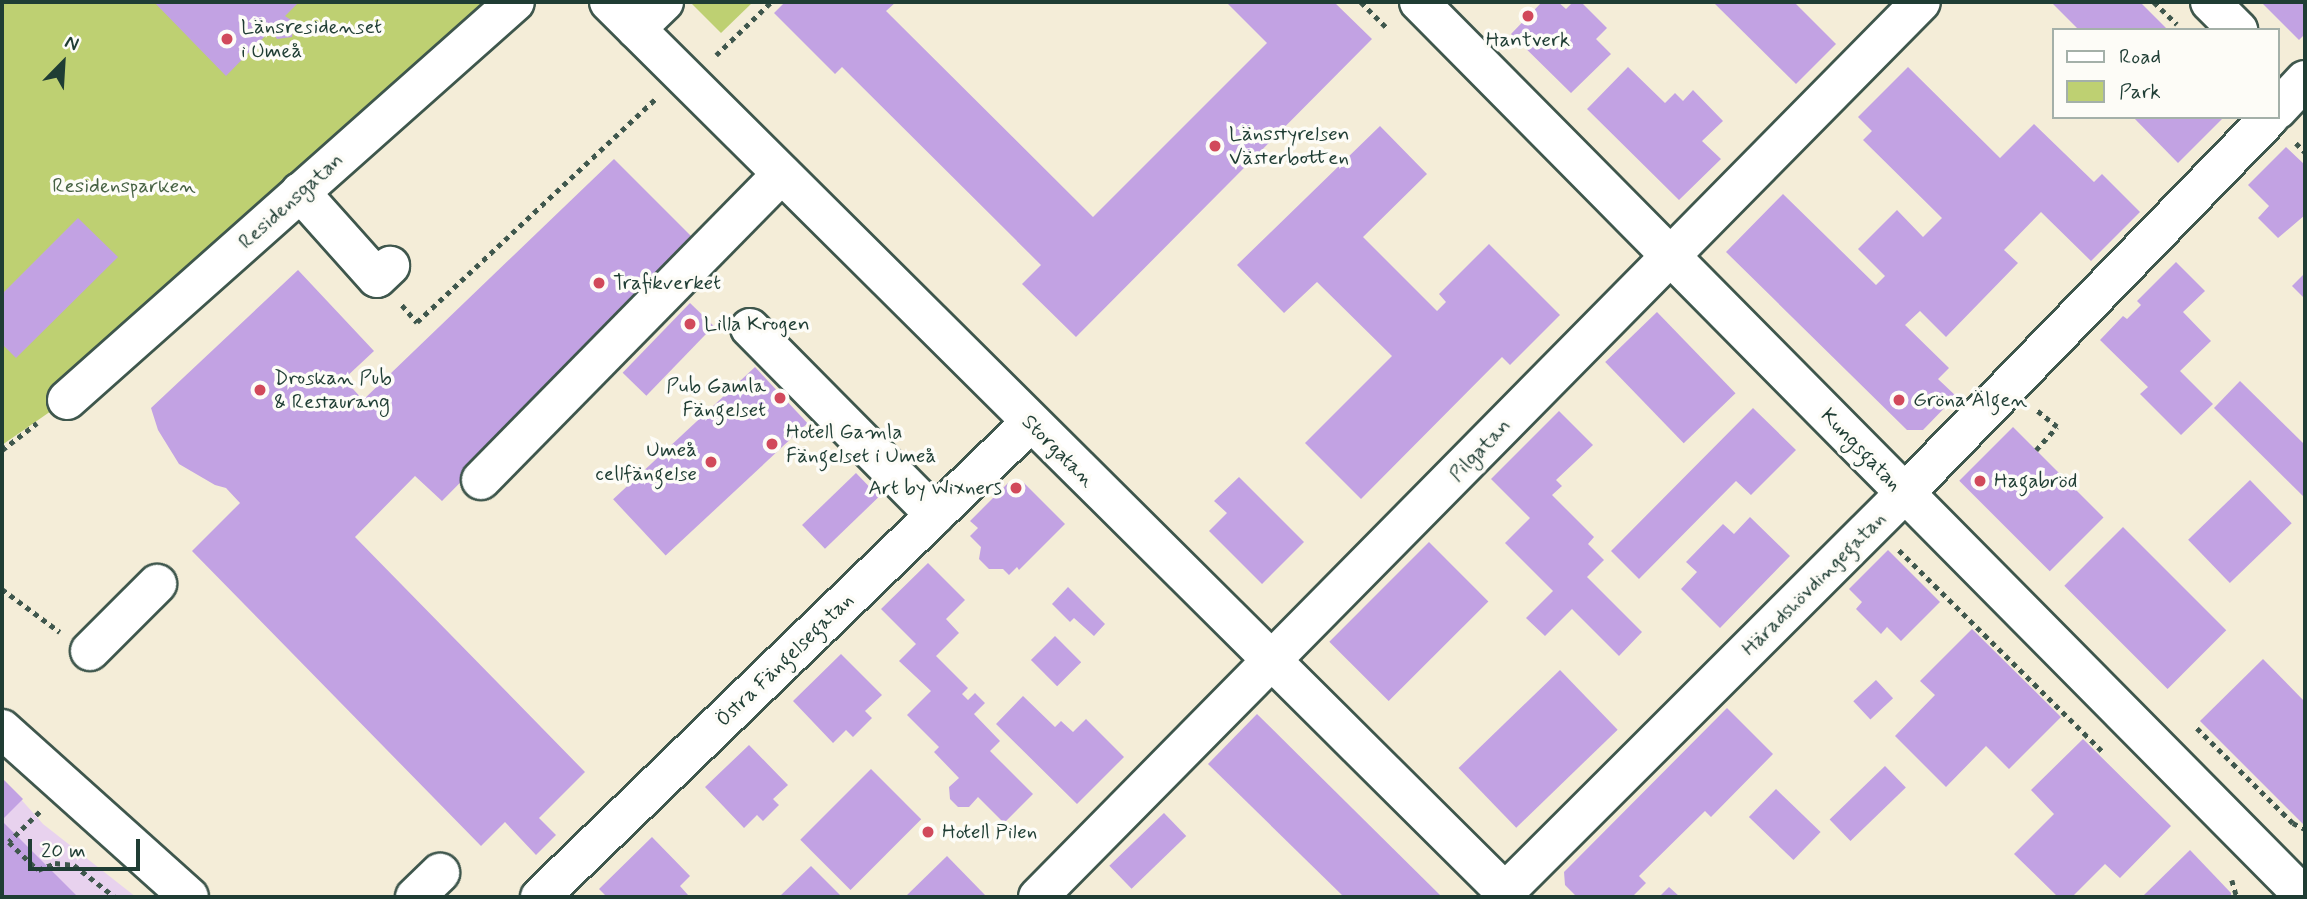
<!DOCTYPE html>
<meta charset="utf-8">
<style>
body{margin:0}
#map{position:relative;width:2307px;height:899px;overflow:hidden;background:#f4edd8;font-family:Mynerve,sans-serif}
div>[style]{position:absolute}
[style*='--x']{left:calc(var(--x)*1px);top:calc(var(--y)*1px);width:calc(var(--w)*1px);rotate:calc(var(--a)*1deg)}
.built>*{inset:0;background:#e8d2ee}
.green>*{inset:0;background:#bed072}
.building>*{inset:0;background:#c2a2e3;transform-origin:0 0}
.path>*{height:4.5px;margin-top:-2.25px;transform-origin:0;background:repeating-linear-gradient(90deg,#3f574d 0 5px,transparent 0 10px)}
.roads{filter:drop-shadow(2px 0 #3f574d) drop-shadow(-2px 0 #3f574d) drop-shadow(0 2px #3f574d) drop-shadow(0 -2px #3f574d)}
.minor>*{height:38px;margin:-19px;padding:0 19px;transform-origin:19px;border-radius:19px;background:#fff}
.dots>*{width:19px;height:19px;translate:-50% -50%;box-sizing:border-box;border:4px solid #fdfcf7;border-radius:50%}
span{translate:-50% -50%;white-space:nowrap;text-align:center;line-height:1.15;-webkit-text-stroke:7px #fdfcf7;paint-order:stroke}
.poi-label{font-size:21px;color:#1f3d34}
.left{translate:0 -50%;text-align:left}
.right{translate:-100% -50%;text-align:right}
.park-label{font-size:21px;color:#476244}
.street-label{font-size:21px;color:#1f3d34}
.frame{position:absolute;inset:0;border:4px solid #1f3d34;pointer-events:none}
.legend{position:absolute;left:2052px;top:28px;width:228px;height:91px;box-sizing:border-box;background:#fdfcf7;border:2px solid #a4b0a9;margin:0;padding:9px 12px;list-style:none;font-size:21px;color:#1f3d34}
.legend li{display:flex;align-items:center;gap:14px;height:35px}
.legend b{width:35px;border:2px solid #a4b0a9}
.north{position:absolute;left:28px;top:28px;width:70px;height:70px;-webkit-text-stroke:5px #fdfcf7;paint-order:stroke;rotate:24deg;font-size:19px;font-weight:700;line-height:28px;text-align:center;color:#1f3d34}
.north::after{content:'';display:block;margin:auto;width:24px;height:32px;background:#1f3d34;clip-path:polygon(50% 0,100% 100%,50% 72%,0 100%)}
.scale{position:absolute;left:28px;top:839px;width:112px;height:32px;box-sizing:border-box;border:4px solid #1f3d34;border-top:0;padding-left:9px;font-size:21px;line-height:24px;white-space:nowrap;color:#1f3d34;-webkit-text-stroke:5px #fdfcf7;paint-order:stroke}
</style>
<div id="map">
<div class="built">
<i style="clip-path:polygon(2px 778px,43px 824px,136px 897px,2px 897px)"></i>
</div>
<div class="green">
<i style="clip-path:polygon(2px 2px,515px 2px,67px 400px,2px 445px)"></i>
<i style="clip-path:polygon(690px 2px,753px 2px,721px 33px)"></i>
</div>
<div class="building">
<i style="clip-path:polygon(154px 2px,299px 2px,285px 16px,294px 22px,292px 37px,277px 39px,271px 30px,226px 76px)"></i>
<i style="clip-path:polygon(785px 2px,896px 2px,886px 11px,1093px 217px,1267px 43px,1226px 2px,1334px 2px,1372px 39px,1076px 337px,1022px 284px,1041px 265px,842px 67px,835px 74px,774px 13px)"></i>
<i style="clip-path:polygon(1542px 2px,1558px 2px,1566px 9px,1573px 2px,1581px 2px,1607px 28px,1596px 39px,1611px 54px,1571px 93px,1511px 34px)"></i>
<i style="clip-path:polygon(1713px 2px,1794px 2px,1836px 44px,1796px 84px)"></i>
<i style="clip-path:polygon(2051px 2px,2140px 2px,2168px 30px,2079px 30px)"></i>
<i style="clip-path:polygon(2261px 2px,2305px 2px,2305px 34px,2299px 40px)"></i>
<i style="clip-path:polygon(1628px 67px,1665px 103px,1675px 93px,1683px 101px,1693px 90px,1723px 121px,1702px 141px,1721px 159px,1679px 200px,1587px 109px)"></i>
<i style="clip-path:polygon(1908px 67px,2000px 158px,2034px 124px,2094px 182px,2102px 174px,2140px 212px,2091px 261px,2041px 212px,2004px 250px,2018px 263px,1946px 337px,1920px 311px,1905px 325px,1949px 368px,1938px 379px,1956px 396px,1923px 430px,1907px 430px,1726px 252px,1783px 194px,1876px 285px,1885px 276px,1858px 249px,1897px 210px,1923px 237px,1942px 218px,1863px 140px,1872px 131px,1858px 117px)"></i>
<i style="clip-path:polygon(2133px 117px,2224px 117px,2178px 163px)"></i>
<i style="clip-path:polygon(1380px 126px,1427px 174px,1363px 237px,1437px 311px,1446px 302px,1439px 294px,1489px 244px,1560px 315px,1510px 365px,1502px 357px,1361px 499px,1305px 443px,1392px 356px,1317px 282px,1284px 313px,1237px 265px)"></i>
<i style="clip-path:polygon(2286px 147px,2305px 165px,2305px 215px,2278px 238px,2258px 218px,2269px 206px,2248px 185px)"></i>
<i style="clip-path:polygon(614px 159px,697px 242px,442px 501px,415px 476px,355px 537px,585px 772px,539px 818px,556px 835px,536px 855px,505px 822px,481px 846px,192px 551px,240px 503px,226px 488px,215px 485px,179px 464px,158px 430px,151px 408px,298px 270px,374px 351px,344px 379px,363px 400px)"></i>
<i style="clip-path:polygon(78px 218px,118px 257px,16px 358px,2px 344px,2px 294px)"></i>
<i style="clip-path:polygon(2176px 262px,2205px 291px,2183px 312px,2211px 341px,2180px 371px,2213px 404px,2181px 435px,2140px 394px,2148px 387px,2100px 340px,2123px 316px,2127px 319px,2141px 305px,2137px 301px)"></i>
<i style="clip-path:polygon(2305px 273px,2305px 299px,2292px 286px)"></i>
<i style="left:690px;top:303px;width:33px;height:97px;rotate:44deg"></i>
<i style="left:1657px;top:312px;width:113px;height:72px;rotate:46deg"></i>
<i style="left:755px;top:367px;width:77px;height:194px;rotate:47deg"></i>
<i style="clip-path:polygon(2240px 381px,2305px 445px,2305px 498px,2214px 408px)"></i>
<i style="clip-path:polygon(1753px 408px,1796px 450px,1751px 495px,1736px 481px,1639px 579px,1611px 551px)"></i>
<i style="clip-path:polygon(1559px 411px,1593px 445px,1556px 480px,1562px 486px,1552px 495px,1594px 537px,1588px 544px,1604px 560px,1587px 577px,1642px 632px,1619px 656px,1572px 609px,1545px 636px,1526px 618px,1553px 591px,1505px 543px,1530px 518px,1491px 479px)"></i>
<i style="left:2013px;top:427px;width:128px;height:76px;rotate:45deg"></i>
<i style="left:856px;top:473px;width:33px;height:75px;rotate:46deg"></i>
<i style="clip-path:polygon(1239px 477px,1304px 542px,1262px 584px,1209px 531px,1227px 513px,1214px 501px)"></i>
<i style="left:2250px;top:480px;width:60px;height:86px;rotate:46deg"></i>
<i style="clip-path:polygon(1008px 483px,1024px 483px,1065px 524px,1019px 570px,1017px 567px,1009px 575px,1003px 569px,989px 569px,979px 559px,981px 547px,970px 536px,978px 528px,970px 521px)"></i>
<i style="clip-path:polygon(1750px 517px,1790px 556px,1720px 628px,1681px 589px,1697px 572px,1686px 562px,1723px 524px,1734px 534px)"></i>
<i style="left:2123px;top:527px;width:146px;height:83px;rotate:45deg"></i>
<i style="left:1429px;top:542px;width:84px;height:141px;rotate:45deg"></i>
<i style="clip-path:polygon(1888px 550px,1940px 602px,1901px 641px,1887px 627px,1881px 634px,1856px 609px,1862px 602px,1849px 589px)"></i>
<i style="clip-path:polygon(928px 563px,965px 600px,946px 619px,959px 633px,936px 656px,968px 688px,962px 694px,968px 700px,975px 693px,985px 703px,974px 714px,1000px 741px,990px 751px,1033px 794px,1004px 823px,978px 797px,969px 807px,958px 807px,950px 799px,949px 787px,959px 778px,934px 752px,939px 747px,907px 715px,931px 691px,899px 661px,916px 644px,881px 609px)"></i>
<i style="clip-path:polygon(1068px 587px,1105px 624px,1094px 636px,1074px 618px,1070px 622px,1052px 604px)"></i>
<i style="clip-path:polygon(1972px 629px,2061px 717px,2009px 769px,1986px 746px,1946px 787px,1895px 736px,1935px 695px,1920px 681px)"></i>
<i style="left:1055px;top:636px;width:37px;height:34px;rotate:45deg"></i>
<i style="clip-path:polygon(841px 654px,882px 695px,865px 711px,872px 718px,853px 737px,846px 730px,833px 743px,793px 701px)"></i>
<i style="clip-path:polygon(2263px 659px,2305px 702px,2305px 826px,2200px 721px)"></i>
<i style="left:1560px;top:670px;width:83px;height:141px;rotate:46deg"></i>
<i style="left:1876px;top:680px;width:25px;height:31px;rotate:47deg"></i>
<i style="clip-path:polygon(1023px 696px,1055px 727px,1061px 721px,1073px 732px,1086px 719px,1124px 757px,1077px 804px,996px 724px)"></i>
<i style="clip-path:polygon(1727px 708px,1773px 754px,1711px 817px,1705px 811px,1639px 876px,1646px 883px,1632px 897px,1577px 897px,1565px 885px,1564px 872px)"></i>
<i style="clip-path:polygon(1257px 714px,1442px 897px,1344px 897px,1208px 764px)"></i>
<i style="clip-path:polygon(2083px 739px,2171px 826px,2120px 878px,2105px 864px,2072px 897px,2058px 897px,2014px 854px,2054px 814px,2031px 790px)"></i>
<i style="clip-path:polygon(749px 745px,788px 785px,773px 799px,779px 805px,763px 821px,757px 815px,744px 828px,705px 787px)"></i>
<i style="left:1885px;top:766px;width:30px;height:77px;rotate:46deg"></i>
<i style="left:871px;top:769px;width:71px;height:100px;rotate:45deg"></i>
<i style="clip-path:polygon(2px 778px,23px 799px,2px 820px)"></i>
<i style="left:1776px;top:789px;width:62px;height:39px;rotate:44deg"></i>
<i style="left:1164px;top:813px;width:32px;height:76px;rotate:46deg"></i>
<i style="clip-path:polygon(2px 821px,78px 897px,2px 897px)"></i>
<i style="clip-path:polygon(652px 837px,690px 876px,680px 886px,688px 895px,607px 897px,599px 889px)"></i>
<i style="clip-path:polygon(2190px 850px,2231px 893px,2231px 897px,2146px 897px,2144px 895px)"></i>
<i style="clip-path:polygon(947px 856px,985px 895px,982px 897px,905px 897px)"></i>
<i style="clip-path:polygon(811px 866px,842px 897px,779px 897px)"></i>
<i style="clip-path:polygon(1669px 887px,1680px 897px,1659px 897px)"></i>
</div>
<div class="path">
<i style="--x:1361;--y:2;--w:37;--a:45"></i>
<i style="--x:2154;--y:2;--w:32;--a:44"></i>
<i style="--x:716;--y:55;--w:76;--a:-43.9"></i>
<i style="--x:2296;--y:143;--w:13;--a:45"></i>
<i style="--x:402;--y:305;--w:23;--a:49"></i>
<i style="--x:417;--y:322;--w:326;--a:-43.1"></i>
<i style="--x:2;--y:450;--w:44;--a:-37.6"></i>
<i style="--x:2036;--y:450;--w:31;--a:-48"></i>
<i style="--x:2057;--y:427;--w:26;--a:-141"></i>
<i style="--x:1899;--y:550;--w:289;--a:44.7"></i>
<i style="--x:2;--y:589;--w:72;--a:36.6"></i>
<i style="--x:2197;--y:728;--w:135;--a:44.7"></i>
<i style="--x:2293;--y:823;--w:13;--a:27"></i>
<i style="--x:40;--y:812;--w:43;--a:135.9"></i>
<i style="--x:9;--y:842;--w:40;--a:44"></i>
<i style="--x:38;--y:870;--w:18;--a:-22"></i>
<i style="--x:55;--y:863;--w:19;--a:6"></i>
<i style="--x:74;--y:865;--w:52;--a:38"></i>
<i style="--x:2232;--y:880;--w:18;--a:74"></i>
</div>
<div class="roads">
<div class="minor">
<i style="--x:609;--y:2;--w:1270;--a:44.81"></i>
<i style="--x:1419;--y:2;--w:1259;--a:45.29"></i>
<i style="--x:2210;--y:2;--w:40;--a:45"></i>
<i style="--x:636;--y:29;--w:39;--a:-44"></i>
<i style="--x:2277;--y:110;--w:41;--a:-47"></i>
<i style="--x:300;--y:192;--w:115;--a:48.2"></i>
<i style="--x:377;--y:278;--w:18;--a:-43"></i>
<i style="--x:750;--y:328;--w:263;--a:45.3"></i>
<i style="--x:67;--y:400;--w:599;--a:-41.62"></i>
<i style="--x:481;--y:480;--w:429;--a:-45.5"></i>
<i style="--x:90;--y:651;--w:95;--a:-45"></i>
<i style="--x:2;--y:729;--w:251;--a:41.9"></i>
<i style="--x:415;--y:897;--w:35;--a:-44"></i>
<i style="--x:540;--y:897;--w:682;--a:-44.05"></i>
<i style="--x:1038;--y:897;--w:1257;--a:-45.39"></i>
<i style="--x:1500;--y:897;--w:571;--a:-44.93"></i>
<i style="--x:1904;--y:494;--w:525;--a:-45.85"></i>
</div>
</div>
<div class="dots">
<i style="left:1528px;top:16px;background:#d1495b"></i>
<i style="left:227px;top:39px;background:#d1495b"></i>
<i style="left:1215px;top:146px;background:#d1495b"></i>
<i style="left:599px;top:283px;background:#d1495b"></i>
<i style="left:690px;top:324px;background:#d1495b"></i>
<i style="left:260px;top:390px;background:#d1495b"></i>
<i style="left:780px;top:398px;background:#d1495b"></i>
<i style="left:1899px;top:400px;background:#d1495b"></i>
<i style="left:772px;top:444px;background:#d1495b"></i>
<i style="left:711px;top:462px;background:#d1495b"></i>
<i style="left:1980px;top:481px;background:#d1495b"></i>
<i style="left:1016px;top:488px;background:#d1495b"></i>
<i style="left:928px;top:832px;background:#d1495b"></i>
</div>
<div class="poi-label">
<span class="left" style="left:241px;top:39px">Länsresidenset<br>i Umeå</span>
<span style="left:1528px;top:40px">Hantverk</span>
<span class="left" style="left:1229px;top:146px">Länsstyrelsen<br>Västerbotten</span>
<span class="left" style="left:613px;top:283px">Trafikverket</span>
<span class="left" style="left:704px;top:324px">Lilla Krogen</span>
<span class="left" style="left:274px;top:390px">Droskan Pub<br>&amp; Restaurang</span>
<span class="right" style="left:766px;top:398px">Pub Gamla<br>Fängelset</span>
<span class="left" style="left:1913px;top:400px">Gröna Älgen</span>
<span class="left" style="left:786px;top:444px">Hotell Gamla<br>Fängelset i Umeå</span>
<span class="right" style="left:697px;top:462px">Umeå<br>cellfängelse</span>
<span class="left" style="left:1994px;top:481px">Hagabröd</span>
<span class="right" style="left:1002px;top:488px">Art by Wixners</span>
<span class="left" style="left:942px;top:832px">Hotell Pilen</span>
</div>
<div class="park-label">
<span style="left:124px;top:186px">Residensparken</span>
</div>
<div class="street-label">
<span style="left:291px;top:201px;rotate:-42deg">Residensgatan</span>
<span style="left:1480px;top:450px;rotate:-46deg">Pilgatan</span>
<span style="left:1861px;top:450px;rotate:46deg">Kungsgatan</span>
<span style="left:1058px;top:451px;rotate:45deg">Storgatan</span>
<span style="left:1814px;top:584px;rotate:-45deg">Häradshövdingegatan</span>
<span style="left:785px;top:660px;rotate:-44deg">Östra Fängelsegatan</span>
</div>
<div class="frame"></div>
<ul class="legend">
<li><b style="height:9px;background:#fff"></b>Road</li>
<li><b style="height:19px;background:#bed072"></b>Park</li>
</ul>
<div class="north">N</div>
<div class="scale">20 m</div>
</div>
